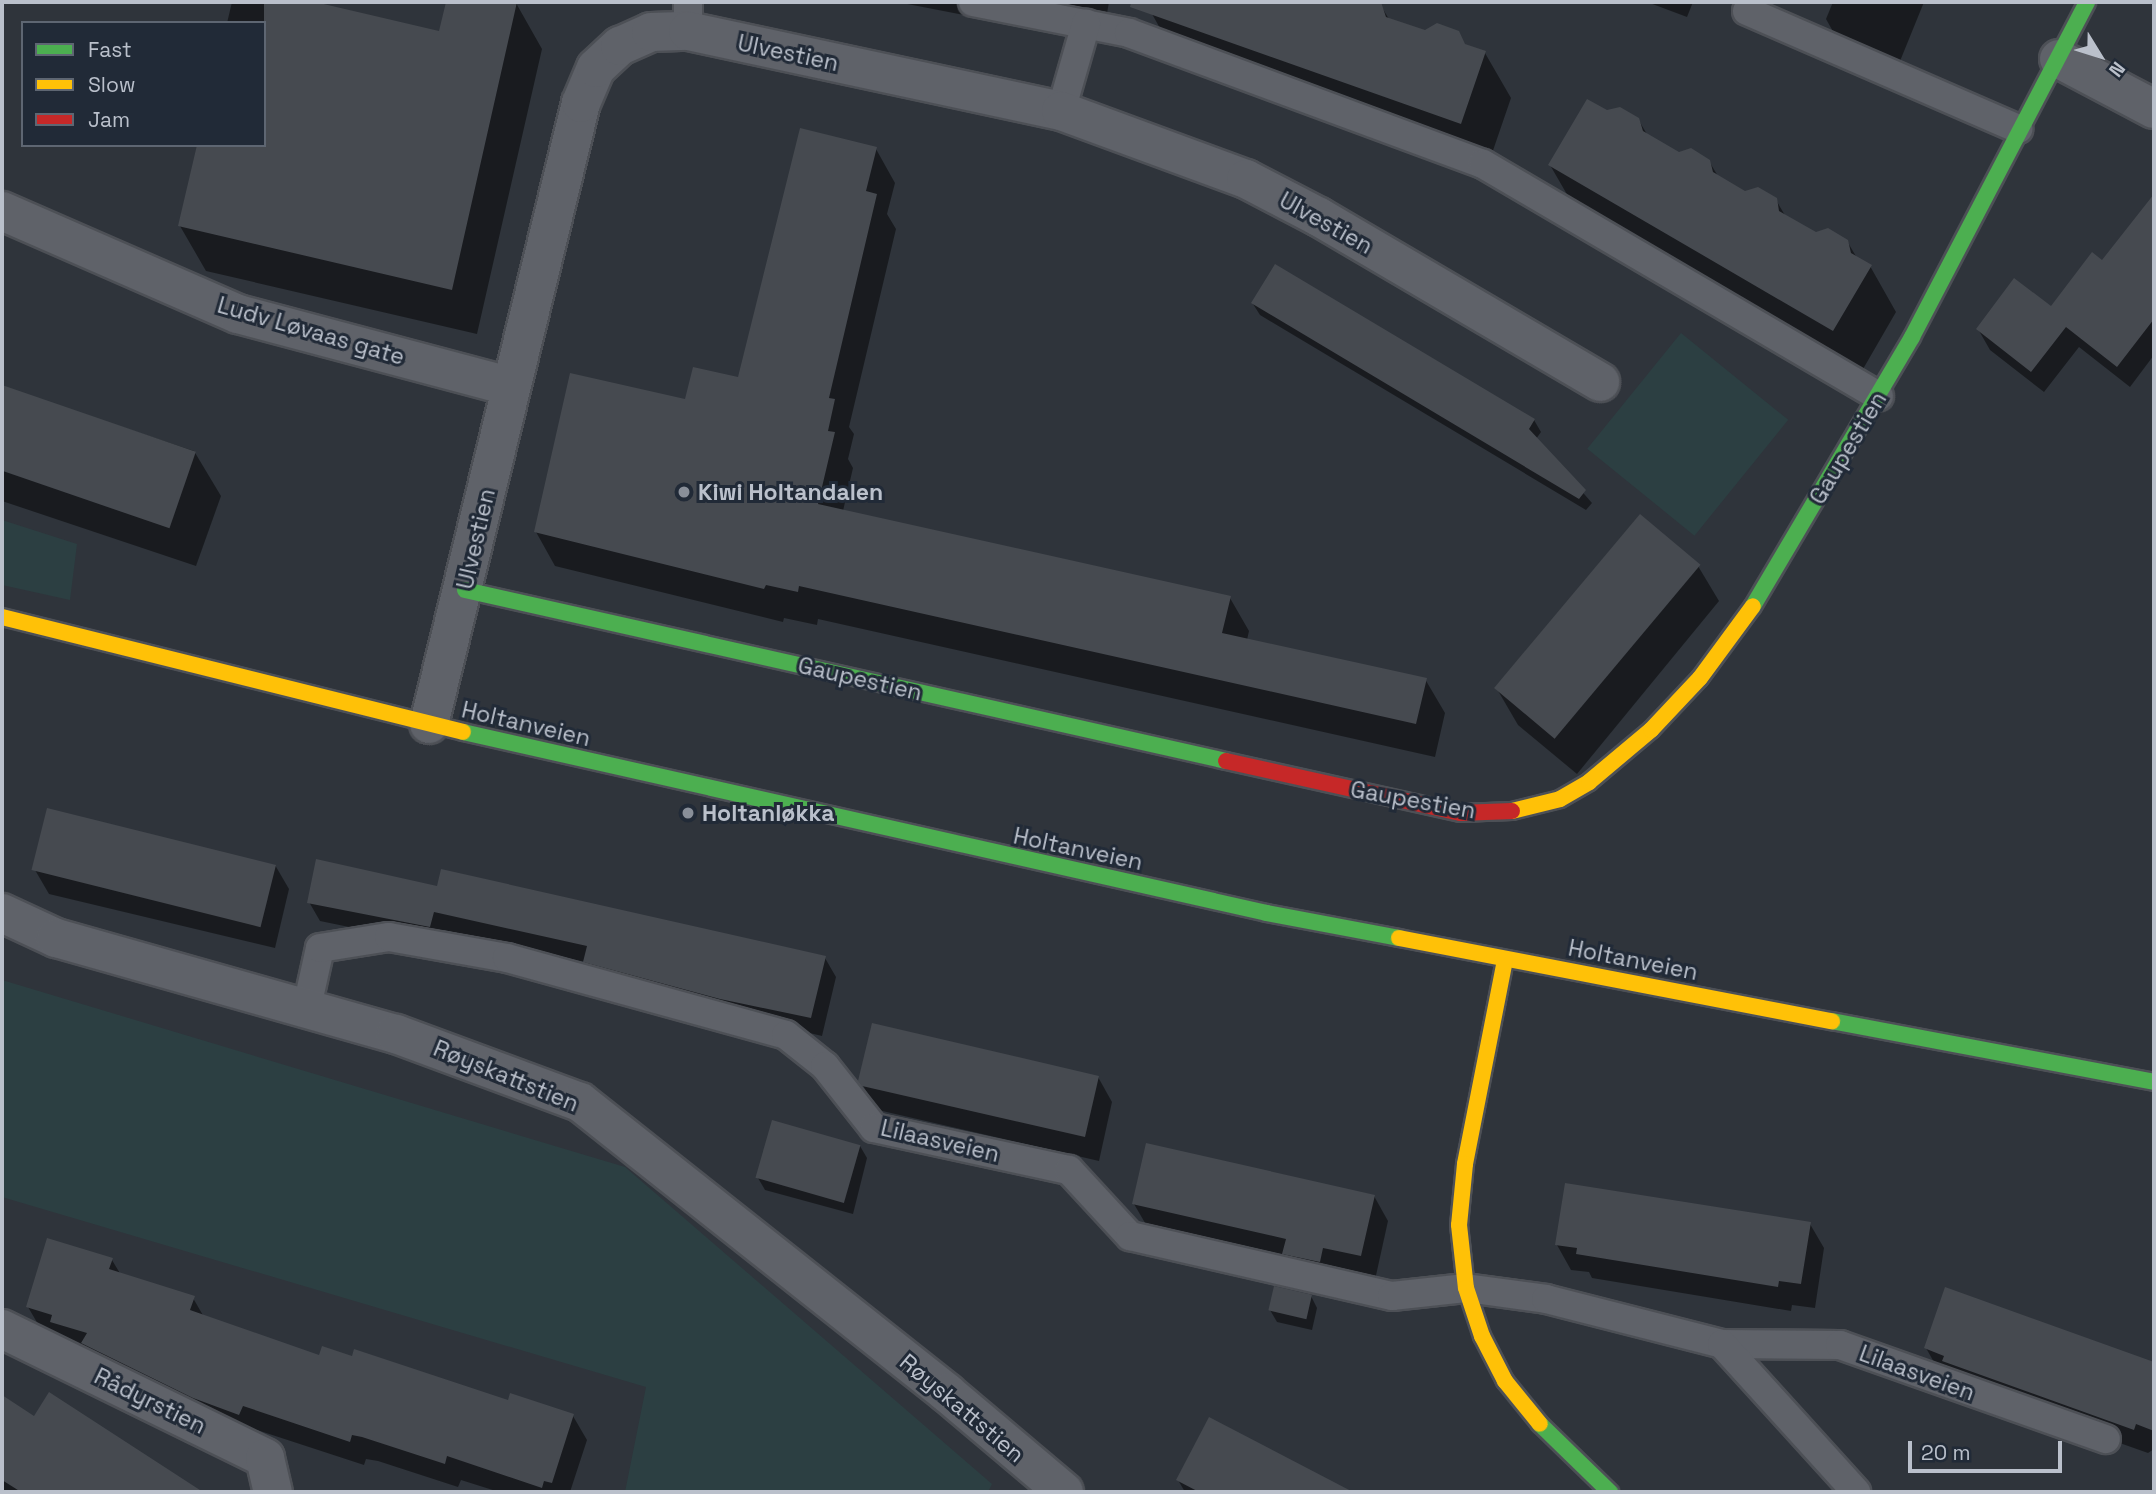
<!DOCTYPE html>
<meta charset="utf-8">
<style>
body{margin:0}
#map{position:relative;width:2156px;height:1494px;overflow:hidden;background:#2f343b;font-family:"Space Grotesk",sans-serif}
div>[style]{position:absolute}
[style*='--x']{left:calc(var(--x)*1px);top:calc(var(--y)*1px);width:calc(var(--w)*1px);rotate:calc(var(--a)*1deg)}
.green>*{inset:0;background:#2c3f42;transform-origin:0 0}
.shadow>*{inset:0;background:#0007}
.building>*{inset:0;background:#464a50;transform-origin:0 0}
.roads{filter:drop-shadow(2px 0 #4d5056) drop-shadow(-2px 0 #4d5056) drop-shadow(0 2px #4d5056) drop-shadow(0 -2px #4d5056)}
.lane>*{height:28px;margin:-14px;padding:0 14px;transform-origin:14px;border-radius:14px;background:#5f6269}
.street>*{height:38px;margin:-19px;padding:0 19px;transform-origin:19px;border-radius:19px;background:#5f6269}
.fast>*{height:16px;margin:-8px;padding:0 8px;transform-origin:8px;border-radius:8px;background:#4caf50}
.slow>*{height:16px;margin:-8px;padding:0 8px;transform-origin:8px;border-radius:8px;background:#ffc107}
.jam>*{height:16px;margin:-8px;padding:0 8px;transform-origin:8px;border-radius:8px;background:#c62828}
.dots>*{width:19px;height:19px;translate:-50% -50%;box-sizing:border-box;border:4px solid #212a37;border-radius:50%}
span{translate:-50% -50%;white-space:nowrap;text-align:center;line-height:1.15;-webkit-text-stroke:6px #212a37;paint-order:stroke}
.street-label{font-size:23px;color:#bac0cb}
.poi-label{font-size:23px;color:#bac0cb;font-weight:700}
.left{translate:0 -50%;text-align:left}
.frame{position:absolute;inset:0;border:4px solid #bac0cb;pointer-events:none}
.legend{position:absolute;left:21px;top:21px;width:245px;height:126px;box-sizing:border-box;background:#212a37;border:2px solid #5e6672;margin:0;padding:9px 12px;list-style:none;font-size:21px;color:#bac0cb}
.legend li{display:flex;align-items:center;gap:14px;height:35px}
.legend b{width:35px;border:2px solid #5e6672}
.north{position:absolute;left:2065px;top:21px;width:70px;height:70px;-webkit-text-stroke:5px #212a37;paint-order:stroke;rotate:128deg;font-size:19px;font-weight:700;line-height:28px;text-align:center;color:#bac0cb}
.north::after{content:'';display:block;margin:auto;width:24px;height:32px;background:#bac0cb;clip-path:polygon(50% 0,100% 100%,50% 72%,0 100%)}
.scale{position:absolute;left:1908px;top:1441px;width:154px;height:32px;box-sizing:border-box;border:4px solid #bac0cb;border-top:0;padding-left:9px;font-size:21px;line-height:24px;white-space:nowrap;color:#bac0cb;-webkit-text-stroke:5px #212a37;paint-order:stroke}
</style>
<div id="map">
<div class="green">
<i style="left:1681px;top:333px;width:138px;height:149px;rotate:39deg"></i>
<i style="clip-path:polygon(2px 520px,77px 544px,70px 600px,2px 585px)"></i>
<i style="clip-path:polygon(2px 980px,625px 1167px,992px 1484px,988px 1492px,625px 1492px,646px 1387px,2px 1197px)"></i>
</div>
<div class="shadow">
<i style="clip-path:polygon(232px 2px,307px 2px,440px 33px,448px 2px,516px 3px,542px 49px,477px 334px,206px 271px,180px 226px,264px 145px,264px 23px,227px 23px)"></i>
<i style="clip-path:polygon(897px 2px,1109px 2px,1102px 42px)"></i>
<i style="clip-path:polygon(1156px 2px,1369px 2px,1381px 6px,1389px 19px,1485px 53px,1511px 98px,1487px 168px,1178px 60px,1152px 14px)"></i>
<i style="clip-path:polygon(1647px 2px,1693px 2px,1687px 17px)"></i>
<i style="clip-path:polygon(1833px 2px,1924px 2px,1898px 66px,1840px 44px,1826px 19px)"></i>
<i style="clip-path:polygon(1606px 112px,1638px 119px,1648px 136px,1678px 154px,1709px 161px,1719px 178px,1744px 193px,1776px 200px,1786px 217px,1816px 234px,1847px 241px,1857px 258px,1870px 266px,1896px 312px,1859px 376px,1576px 210px,1550px 165px)"></i>
<i style="clip-path:polygon(876px 149px,895px 183px,887px 214px,896px 229px,849px 427px,854px 434px,848px 459px,853px 468px,843px 511px,1230px 598px,1249px 631px,1247px 640px,1425px 679px,1445px 713px,1435px 757px,818px 619px,817px 625px,784px 618px,783px 622px,555px 566px,536px 532px,686px 401px,739px 379px)"></i>
<i style="clip-path:polygon(2147px 206px,2154px 211px,2154px 355px,2130px 387px,2079px 347px,2044px 392px,1990px 350px,1978px 329px,2051px 309px,2103px 262px)"></i>
<i style="clip-path:polygon(1253px 304px,1534px 420px,1541px 432px,1536px 439px,1592px 503px,1586px 510px,1260px 315px)"></i>
<i style="clip-path:polygon(2px 387px,194px 451px,221px 496px,196px 566px,2px 501px)"></i>
<i style="clip-path:polygon(1698px 566px,1719px 601px,1577px 774px,1518px 725px,1497px 689px)"></i>
<i style="clip-path:polygon(275px 865px,289px 889px,275px 948px,49px 894px,35px 870px)"></i>
<i style="clip-path:polygon(439px 888px,825px 958px,836px 977px,822px 1036px,596px 981px,585px 962px,444px 930px,441px 946px,320px 921px,309px 902px)"></i>
<i style="clip-path:polygon(1098px 1077px,1112px 1102px,1099px 1161px,878px 1110px,860px 1081px)"></i>
<i style="clip-path:polygon(860px 1146px,867px 1158px,853px 1214px,765px 1190px,758px 1178px)"></i>
<i style="clip-path:polygon(1374px 1196px,1388px 1221px,1375px 1280px,1148px 1228px,1134px 1204px)"></i>
<i style="clip-path:polygon(1810px 1224px,1824px 1248px,1815px 1308px,1792px 1305px,1791px 1311px,1592px 1278px,1589px 1272px,1571px 1270px,1557px 1245px)"></i>
<i style="clip-path:polygon(112px 1260px,121px 1275px,193px 1298px,204px 1317px,320px 1357px,573px 1416px,587px 1440px,570px 1492px,499px 1492px,461px 1480px,458px 1487px,378px 1461px,366px 1459px,364px 1465px,257px 1430px,253px 1438px,42px 1331px,28px 1307px)"></i>
<i style="clip-path:polygon(1946px 1290px,2154px 1364px,2154px 1449px,2148px 1453px,1958px 1386px,1940px 1373px,1926px 1348px)"></i>
<i style="clip-path:polygon(1311px 1296px,1317px 1308px,1312px 1330px,1277px 1322px,1270px 1310px)"></i>
<i style="clip-path:polygon(2px 1397px,34px 1418px,198px 1492px,2px 1492px)"></i>
<i style="clip-path:polygon(1210px 1419px,1349px 1492px,1185px 1492px,1178px 1480px)"></i>
</div>
<div class="building">
<i style="clip-path:polygon(264px 2px,315px 2px,439px 31px,446px 2px,517px 2px,452px 290px,178px 226px,197px 145px,264px 145px)"></i>
<i style="clip-path:polygon(1131px 2px,1381px 2px,1386px 17px,1425px 30px,1437px 23px,1459px 31px,1465px 44px,1486px 51px,1461px 124px,1130px 7px)"></i>
<i style="clip-path:polygon(1587px 99px,1607px 110px,1620px 107px,1639px 118px,1643px 131px,1679px 152px,1691px 148px,1710px 160px,1713px 172px,1745px 191px,1758px 187px,1777px 198px,1779px 211px,1816px 232px,1828px 228px,1848px 240px,1851px 253px,1872px 265px,1833px 331px,1548px 165px)"></i>
<i style="clip-path:polygon(800px 128px,877px 147px,866px 191px,877px 194px,829px 398px,835px 399px,828px 431px,835px 432px,818px 504px,1231px 596px,1222px 633px,1427px 678px,1416px 724px,799px 586px,798px 592px,766px 585px,764px 589px,534px 532px,570px 373px,685px 399px,693px 367px,738px 377px)"></i>
<i style="clip-path:polygon(2154px 194px,2154px 319px,2117px 367px,2066px 327px,2031px 372px,1976px 329px,2014px 278px,2051px 306px,2092px 252px,2102px 260px)"></i>
<i style="clip-path:polygon(1275px 264px,1535px 419px,1529px 429px,1586px 490px,1579px 499px,1251px 303px)"></i>
<i style="left:2px;top:385px;width:205px;height:81px;rotate:19deg"></i>
<i style="left:1640px;top:514px;width:79px;height:227px;rotate:40deg"></i>
<i style="left:47px;top:808px;width:236px;height:64px;rotate:14deg"></i>
<i style="clip-path:polygon(316px 859px,437px 886px,441px 869px,826px 956px,811px 1018px,720px 999px,583px 962px,587px 946px,434px 912px,430px 927px,307px 903px)"></i>
<i style="clip-path:polygon(872px 1023px,1099px 1076px,1085px 1137px,862px 1086px,858px 1081px)"></i>
<i style="left:772px;top:1120px;width:92px;height:60px;rotate:16deg"></i>
<i style="clip-path:polygon(1146px 1143px,1375px 1195px,1361px 1256px,1323px 1248px,1320px 1262px,1282px 1254px,1286px 1239px,1132px 1204px)"></i>
<i style="clip-path:polygon(1565px 1183px,1811px 1222px,1801px 1284px,1779px 1281px,1778px 1287px,1576px 1254px,1577px 1248px,1555px 1245px)"></i>
<i style="clip-path:polygon(47px 1238px,113px 1258px,109px 1269px,195px 1296px,190px 1310px,319px 1355px,322px 1346px,352px 1356px,354px 1349px,508px 1400px,510px 1393px,574px 1414px,552px 1483px,544px 1481px,542px 1488px,447px 1456px,445px 1464px,362px 1437px,352px 1435px,350px 1442px,243px 1406px,239px 1415px,193px 1398px,81px 1343px,87px 1333px,50px 1322px,52px 1315px,26px 1307px)"></i>
<i style="left:1274px;top:1286px;width:39px;height:25px;rotate:13deg"></i>
<i style="clip-path:polygon(1945px 1287px,2154px 1362px,2154px 1431px,2136px 1424px,2134px 1430px,1942px 1361px,1944px 1356px,1924px 1348px)"></i>
<i style="clip-path:polygon(49px 1392px,203px 1492px,21px 1492px,2px 1480px,2px 1395px,34px 1416px)"></i>
<i style="clip-path:polygon(1209px 1417px,1353px 1492px,1199px 1492px,1176px 1480px)"></i>
</div>
<div class="roads">
<div class="lane">
<i style="--x:688;--y:2;--w:29;--a:90"></i>
<i style="--x:973;--y:2;--w:159;--a:11.2"></i>
<i style="--x:1129;--y:33;--w:377;--a:20.3"></i>
<i style="--x:1483;--y:164;--w:459;--a:30.4"></i>
<i style="--x:1747;--y:11;--w:296;--a:23.5"></i>
<i style="--x:1061;--y:111;--w:91;--a:-74"></i>
<i style="--x:307;--y:1007;--w:60;--a:-77.6"></i>
<i style="--x:320;--y:948;--w:70;--a:-9.1"></i>
<i style="--x:389;--y:937;--w:120;--a:10.1"></i>
<i style="--x:507;--y:958;--w:289;--a:15.4"></i>
<i style="--x:786;--y:1035;--w:50;--a:38.5"></i>
<i style="--x:825;--y:1066;--w:79;--a:51.7"></i>
<i style="--x:874;--y:1128;--w:199;--a:12.2"></i>
<i style="--x:1069;--y:1170;--w:90;--a:47.3"></i>
<i style="--x:1130;--y:1236;--w:269;--a:12.9"></i>
<i style="--x:1392;--y:1296;--w:74;--a:-6.2"></i>
<i style="--x:1466;--y:1288;--w:81;--a:7.8"></i>
<i style="--x:1546;--y:1299;--w:182;--a:14.3"></i>
<i style="--x:1722;--y:1344;--w:118;--a:0.5"></i>
<i style="--x:1840;--y:1345;--w:282;--a:19.5"></i>
<i style="--x:1722;--y:1344;--w:200;--a:47.8"></i>
</div>
<div class="street">
<i style="--x:2059;--y:59;--w:107;--a:27.8"></i>
<i style="--x:2;--y:211;--w:257;--a:23.6"></i>
<i style="--x:238;--y:314;--w:280;--a:14.9"></i>
<i style="--x:429;--y:724;--w:639;--a:-76.25"></i>
<i style="--x:581;--y:103;--w:38;--a:-67"></i>
<i style="--x:596;--y:68;--w:33;--a:-43"></i>
<i style="--x:620;--y:46;--w:34;--a:-24"></i>
<i style="--x:651;--y:32;--w:37;--a:-2"></i>
<i style="--x:688;--y:31;--w:381;--a:12.1"></i>
<i style="--x:1061;--y:111;--w:197;--a:20.2"></i>
<i style="--x:1246;--y:179;--w:82;--a:27.5"></i>
<i style="--x:1319;--y:217;--w:326;--a:30.4"></i>
<i style="--x:2;--y:913;--w:60;--a:24.8"></i>
<i style="--x:56;--y:938;--w:353;--a:15.8"></i>
<i style="--x:396;--y:1034;--w:196;--a:20.3"></i>
<i style="--x:580;--y:1102;--w:468;--a:38.4"></i>
<i style="--x:947;--y:1393;--w:153;--a:40.2"></i>
<i style="--x:2;--y:1329;--w:293;--a:26.1"></i>
<i style="--x:265;--y:1458;--w:35;--a:77"></i>
</div>
<div class="fast">
<i style="--x:465;--y:590;--w:780;--a:12.66"></i>
<i style="--x:1753;--y:606;--w:312;--a:-59.4"></i>
<i style="--x:1912;--y:337;--w:378;--a:-62.4"></i>
<i style="--x:463;--y:732;--w:824;--a:12.69"></i>
<i style="--x:1267;--y:913;--w:134;--a:10.7"></i>
<i style="--x:1832;--y:1021;--w:328;--a:10.7"></i>
<i style="--x:1540;--y:1424;--w:98;--a:44.2"></i>
</div>
<div class="slow">
<i style="--x:2;--y:617;--w:475;--a:14"></i>
<i style="--x:1512;--y:811;--w:49;--a:-14"></i>
<i style="--x:1560;--y:799;--w:34;--a:-30"></i>
<i style="--x:1589;--y:782;--w:81;--a:-40"></i>
<i style="--x:1651;--y:730;--w:71;--a:-46.7"></i>
<i style="--x:1700;--y:678;--w:89;--a:-53.6"></i>
<i style="--x:1399;--y:938;--w:441;--a:10.9"></i>
<i style="--x:1505;--y:960;--w:208;--a:101.1"></i>
<i style="--x:1465;--y:1164;--w:61;--a:95.6"></i>
<i style="--x:1459;--y:1225;--w:63;--a:83.7"></i>
<i style="--x:1466;--y:1288;--w:51;--a:71.6"></i>
<i style="--x:1482;--y:1336;--w:51;--a:62.9"></i>
<i style="--x:1505;--y:1381;--w:55;--a:50.9"></i>
</div>
<div class="jam">
<i style="--x:1226;--y:761;--w:240;--a:12.5"></i>
<i style="--x:1460;--y:813;--w:52;--a:-2.2"></i>
</div>
</div>
<div class="dots">
<i style="left:684px;top:492px;background:#898f99"></i>
<i style="left:688px;top:813px;background:#898f99"></i>
</div>
<div class="street-label">
<span style="left:788px;top:53px;rotate:12deg">Ulvestien</span>
<span style="left:1326px;top:223px;rotate:29deg">Ulvestien</span>
<span style="left:311px;top:331px;rotate:16deg">Ludv Løvaas gate</span>
<span style="left:1848px;top:448px;rotate:-59deg">Gaupestien</span>
<span style="left:476px;top:539px;rotate:-77deg">Ulvestien</span>
<span style="left:860px;top:679px;rotate:13deg">Gaupestien</span>
<span style="left:526px;top:724px;rotate:13deg">Holtanveien</span>
<span style="left:1413px;top:800px;rotate:10deg">Gaupestien</span>
<span style="left:1078px;top:849px;rotate:12deg">Holtanveien</span>
<span style="left:1633px;top:960px;rotate:11deg">Holtanveien</span>
<span style="left:506px;top:1076px;rotate:22deg">Røyskattstien</span>
<span style="left:940px;top:1141px;rotate:13deg">Lilaasveien</span>
<span style="left:1917px;top:1373px;rotate:20deg">Lilaasveien</span>
<span style="left:150px;top:1401px;rotate:26deg">Rådyrstien</span>
<span style="left:962px;top:1408px;rotate:40deg">Røyskattstien</span>
</div>
<div class="poi-label">
<span class="left" style="left:698px;top:492px">Kiwi Holtandalen</span>
<span class="left" style="left:702px;top:813px">Holtanløkka</span>
</div>
<div class="frame"></div>
<ul class="legend">
<li><b style="height:9px;background:#4caf50"></b>Fast</li>
<li><b style="height:9px;background:#ffc107"></b>Slow</li>
<li><b style="height:9px;background:#c62828"></b>Jam</li>
</ul>
<div class="north">N</div>
<div class="scale">20 m</div>
</div>
